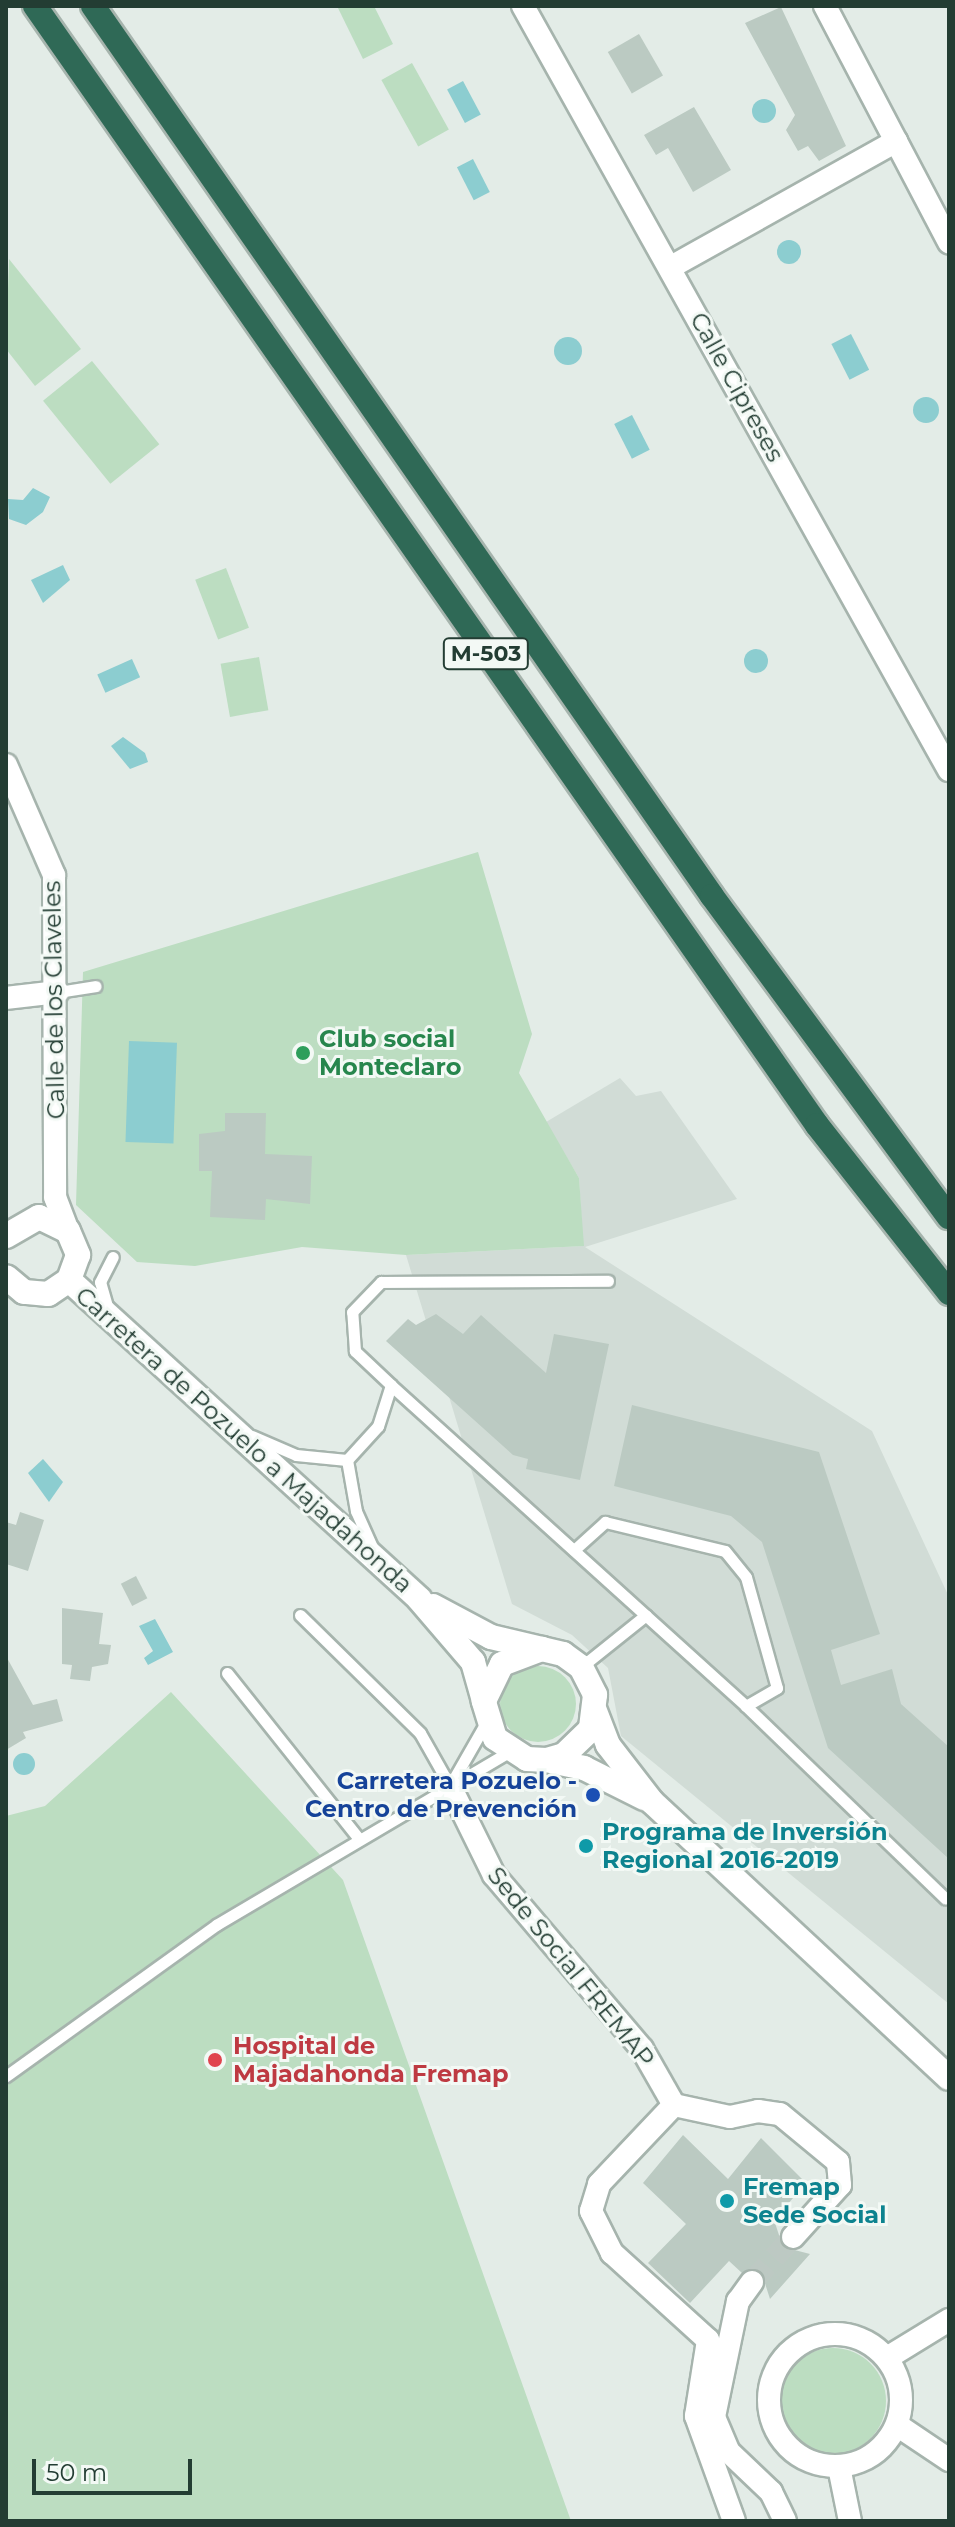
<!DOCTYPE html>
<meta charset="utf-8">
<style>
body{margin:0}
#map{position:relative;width:955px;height:2527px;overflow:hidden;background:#e3ece7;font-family:Montserrat,sans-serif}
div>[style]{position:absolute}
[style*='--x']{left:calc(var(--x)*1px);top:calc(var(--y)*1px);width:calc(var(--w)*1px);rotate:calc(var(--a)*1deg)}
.built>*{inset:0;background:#d1dcd6}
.green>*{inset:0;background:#bcddc1;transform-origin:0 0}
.round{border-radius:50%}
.water>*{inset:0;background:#8ccdd0;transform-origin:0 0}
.building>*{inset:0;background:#bbcac2;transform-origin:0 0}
.street-tunnel>*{height:22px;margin-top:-11px;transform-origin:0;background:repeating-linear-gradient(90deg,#bdc9c3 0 22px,transparent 0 33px)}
.roads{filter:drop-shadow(2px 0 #a6b4ad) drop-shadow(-2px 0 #a6b4ad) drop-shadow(0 2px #a6b4ad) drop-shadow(0 -2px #a6b4ad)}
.lane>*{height:11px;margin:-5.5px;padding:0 5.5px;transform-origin:5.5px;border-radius:5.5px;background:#fff}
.street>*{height:22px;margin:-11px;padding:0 11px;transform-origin:11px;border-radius:11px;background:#fff}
.street>.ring{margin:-11px;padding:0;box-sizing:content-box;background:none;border:22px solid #fff;border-radius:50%}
.secondary>*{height:24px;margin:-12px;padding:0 12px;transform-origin:12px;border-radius:12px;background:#fff}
.highway>*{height:24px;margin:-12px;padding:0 12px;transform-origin:12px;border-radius:12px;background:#2f6956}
.dots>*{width:22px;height:22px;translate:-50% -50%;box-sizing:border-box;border:4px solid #f3f9f5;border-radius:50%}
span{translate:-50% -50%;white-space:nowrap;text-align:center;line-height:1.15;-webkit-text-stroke:6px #f3f9f5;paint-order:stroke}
.shield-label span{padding:2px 6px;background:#f3f9f5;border:2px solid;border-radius:6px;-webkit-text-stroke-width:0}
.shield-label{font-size:22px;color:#233d33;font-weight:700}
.street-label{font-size:24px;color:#233d33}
.leisure-label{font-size:24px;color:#27864d;font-weight:700}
.left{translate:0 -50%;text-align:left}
.transit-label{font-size:24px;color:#164399;font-weight:700}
.right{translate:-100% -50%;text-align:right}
.culture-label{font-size:24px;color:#0d838f;font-weight:700}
.health-label{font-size:24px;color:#be3a42;font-weight:700}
.frame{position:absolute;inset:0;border:8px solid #233d33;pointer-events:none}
.scale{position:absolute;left:32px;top:2459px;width:160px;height:36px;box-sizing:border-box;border:4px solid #233d33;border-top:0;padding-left:10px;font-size:24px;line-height:28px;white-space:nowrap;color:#233d33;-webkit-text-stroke:6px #f3f9f5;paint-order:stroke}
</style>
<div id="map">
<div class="built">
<i style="clip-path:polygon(620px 1078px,636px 1096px,661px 1091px,737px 1199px,585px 1247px,872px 1431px,949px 1597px,949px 2004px,621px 1736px,608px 1668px,572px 1635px,512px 1604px,406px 1255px,583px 1246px,579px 1178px,546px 1122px)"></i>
</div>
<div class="green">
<i style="clip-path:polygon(337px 6px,374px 6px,393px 44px,363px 59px)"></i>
<i style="left:412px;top:63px;width:76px;height:35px;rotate:61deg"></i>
<i style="clip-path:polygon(9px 259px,81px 349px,35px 386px,6px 349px)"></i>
<i style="left:92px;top:361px;width:107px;height:63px;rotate:51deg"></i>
<i style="left:226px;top:568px;width:64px;height:33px;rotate:69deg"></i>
<i style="left:259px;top:657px;width:54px;height:39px;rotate:80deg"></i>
<i style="clip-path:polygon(478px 852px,532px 1034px,519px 1073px,579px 1178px,584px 1246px,406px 1255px,302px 1247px,195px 1266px,137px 1262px,76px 1205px,83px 972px)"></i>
<i class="round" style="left:500px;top:1666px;width:76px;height:76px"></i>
<i style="clip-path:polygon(171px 1692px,343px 1880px,571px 2521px,6px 2521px,6px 1816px,45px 1806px)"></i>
<i class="round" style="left:780px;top:2348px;width:106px;height:106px"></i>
</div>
<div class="water">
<i style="left:463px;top:81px;width:38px;height:18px;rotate:62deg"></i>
<i class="round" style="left:752px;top:99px;width:24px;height:24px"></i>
<i style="left:473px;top:159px;width:37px;height:18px;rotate:63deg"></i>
<i class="round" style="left:777px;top:240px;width:24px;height:24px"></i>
<i style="left:851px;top:334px;width:40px;height:22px;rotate:63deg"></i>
<i class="round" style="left:554px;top:337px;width:28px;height:28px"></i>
<i class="round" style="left:913px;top:397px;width:26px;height:26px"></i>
<i style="left:632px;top:415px;width:39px;height:20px;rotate:63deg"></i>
<i style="clip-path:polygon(33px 488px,50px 497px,43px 512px,26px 525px,9px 519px,8px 499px,23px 500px)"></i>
<i style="clip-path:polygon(63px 565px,70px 580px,43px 603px,31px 580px)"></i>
<i class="round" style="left:744px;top:649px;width:24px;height:24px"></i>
<i style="left:132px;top:659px;width:20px;height:38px;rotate:66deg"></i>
<i style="clip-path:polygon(123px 737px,145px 753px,148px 762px,130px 769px,111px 746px)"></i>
<i style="left:129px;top:1041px;width:48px;height:101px;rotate:2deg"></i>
<i style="clip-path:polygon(43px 1459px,63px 1482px,49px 1502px,28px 1473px)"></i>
<i style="clip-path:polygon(155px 1619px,173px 1652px,148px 1665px,144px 1658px,153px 1651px,139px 1626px)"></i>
<i class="round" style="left:13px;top:1753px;width:22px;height:22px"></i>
</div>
<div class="building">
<i style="clip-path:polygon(781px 7px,846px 146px,819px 161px,808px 146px,798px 151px,786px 130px,795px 115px,745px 23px)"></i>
<i style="left:639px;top:34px;width:48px;height:36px;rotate:60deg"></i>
<i style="clip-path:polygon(694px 107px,731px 170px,693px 192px,668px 148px,656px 155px,644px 135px)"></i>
<i style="clip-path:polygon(225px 1113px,266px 1113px,265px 1154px,312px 1156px,310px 1204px,266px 1199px,265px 1220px,210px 1217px,212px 1171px,199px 1171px,199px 1134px,225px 1131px)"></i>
<i style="clip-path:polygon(436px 1314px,463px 1334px,481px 1315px,546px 1373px,554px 1334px,609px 1344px,580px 1480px,526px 1469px,528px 1459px,513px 1455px,386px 1341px,408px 1319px,416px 1325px)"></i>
<i style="clip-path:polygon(632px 1405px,819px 1452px,880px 1634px,831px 1650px,841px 1685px,892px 1669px,901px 1704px,949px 1747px,949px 1859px,828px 1748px,762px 1542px,731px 1516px,614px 1486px)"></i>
<i style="clip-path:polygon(20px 1512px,44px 1520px,28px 1571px,6px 1564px,6px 1522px,16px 1525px)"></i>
<i style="left:136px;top:1576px;width:25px;height:17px;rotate:63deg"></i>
<i style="clip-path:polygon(62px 1608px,103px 1613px,99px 1644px,111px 1645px,108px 1664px,92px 1667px,90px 1681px,70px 1679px,72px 1665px,62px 1664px)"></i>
<i style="clip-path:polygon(6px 1656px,33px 1705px,57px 1699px,63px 1721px,23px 1732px,26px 1738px,6px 1750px)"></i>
<i style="clip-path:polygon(683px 2135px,728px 2179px,761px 2138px,806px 2183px,774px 2220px,783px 2247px,810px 2254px,770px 2299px,761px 2271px,742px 2273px,729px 2261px,690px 2303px,648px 2263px,686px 2224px,643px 2183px)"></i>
</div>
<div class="street-tunnel">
<i style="--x:752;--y:2282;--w:61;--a:-47.7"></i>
</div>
<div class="roads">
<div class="lane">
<i style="--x:58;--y:992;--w:38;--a:-9"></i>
<i style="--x:107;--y:1306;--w:25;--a:-106"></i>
<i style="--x:100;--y:1282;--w:28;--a:-63"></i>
<i style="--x:252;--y:1436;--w:48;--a:23.4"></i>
<i style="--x:296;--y:1455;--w:51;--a:5.6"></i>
<i style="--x:372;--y:1547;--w:39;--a:-114"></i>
<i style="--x:356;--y:1511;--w:52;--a:-100"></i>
<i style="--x:347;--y:1460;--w:46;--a:-47.6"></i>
<i style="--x:378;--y:1426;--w:43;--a:-72.4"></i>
<i style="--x:574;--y:1550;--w:42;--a:-42.1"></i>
<i style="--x:605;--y:1522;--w:123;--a:13.6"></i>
<i style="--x:725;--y:1551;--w:33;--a:51"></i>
<i style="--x:746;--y:1577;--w:115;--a:74.4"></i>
<i style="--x:777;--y:1688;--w:36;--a:150"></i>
<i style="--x:746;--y:1706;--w:479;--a:-137.9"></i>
<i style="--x:391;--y:1385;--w:50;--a:-136.6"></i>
<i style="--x:355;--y:1351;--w:39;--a:-94"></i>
<i style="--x:352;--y:1312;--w:42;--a:-46"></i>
<i style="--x:381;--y:1282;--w:227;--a:-0.3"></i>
<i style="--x:300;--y:1615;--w:168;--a:44.5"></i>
<i style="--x:420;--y:1733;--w:61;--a:60.5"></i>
<i style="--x:581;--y:1667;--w:83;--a:-38.7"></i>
<i style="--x:227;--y:1673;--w:212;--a:51.5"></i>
<i style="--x:746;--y:1706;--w:277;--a:44"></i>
<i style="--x:452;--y:1782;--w:70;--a:-60.2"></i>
<i style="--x:6;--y:2076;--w:259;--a:-35.7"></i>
<i style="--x:216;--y:1925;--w:342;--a:-30.6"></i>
</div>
<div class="street">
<i style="--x:523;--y:6;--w:875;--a:60.86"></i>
<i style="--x:825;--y:6;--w:267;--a:62.3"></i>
<i style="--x:671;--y:267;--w:258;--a:-29.2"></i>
<i style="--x:6;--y:765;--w:120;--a:66.4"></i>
<i style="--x:54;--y:875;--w:322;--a:89.8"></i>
<i style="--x:55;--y:1197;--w:36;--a:69"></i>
<i style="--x:6;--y:998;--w:52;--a:-6.6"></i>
<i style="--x:450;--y:1786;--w:99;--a:63.7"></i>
<i style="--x:494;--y:1875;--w:228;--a:49.6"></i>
<i style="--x:642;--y:2049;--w:64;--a:60.3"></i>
<i style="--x:752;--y:2282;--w:24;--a:126"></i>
<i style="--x:738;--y:2301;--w:118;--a:101.7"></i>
<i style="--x:714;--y:2417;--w:38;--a:67"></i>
<i style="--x:729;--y:2452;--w:58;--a:43.6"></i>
<i style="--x:771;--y:2492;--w:32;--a:64"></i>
<i class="ring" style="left:769px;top:2334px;width:110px;height:110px"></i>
<i style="--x:887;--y:2358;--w:73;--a:-31.5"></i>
<i style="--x:897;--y:2425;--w:63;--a:33.9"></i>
<i style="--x:839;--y:2467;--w:55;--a:78.5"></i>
<i style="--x:734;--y:2521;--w:112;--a:-109.9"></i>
<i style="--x:696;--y:2416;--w:77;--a:-81"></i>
<i style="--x:708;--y:2340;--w:130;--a:-137.8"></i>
<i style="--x:612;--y:2253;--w:47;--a:-116.6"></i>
<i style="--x:591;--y:2211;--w:28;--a:-73"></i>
<i style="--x:599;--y:2184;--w:109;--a:-46.5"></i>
<i style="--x:674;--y:2105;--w:57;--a:12.1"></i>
<i style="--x:730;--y:2117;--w:29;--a:-12"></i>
<i style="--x:758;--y:2111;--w:22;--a:8"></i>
<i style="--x:780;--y:2114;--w:75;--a:39.6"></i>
<i style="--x:838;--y:2162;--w:23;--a:85"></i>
<i style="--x:840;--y:2185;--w:70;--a:132.1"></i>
</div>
<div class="secondary">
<i style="--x:6;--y:1236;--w:38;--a:-30"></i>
<i style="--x:39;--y:1217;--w:32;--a:26"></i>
<i style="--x:68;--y:1231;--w:26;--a:67"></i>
<i style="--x:78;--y:1255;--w:27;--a:110"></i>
<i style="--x:69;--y:1280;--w:25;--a:146"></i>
<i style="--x:48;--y:1294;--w:24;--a:-175"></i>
<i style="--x:24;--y:1292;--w:23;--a:-140"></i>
<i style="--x:69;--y:1280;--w:474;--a:42.3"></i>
<i style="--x:419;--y:1599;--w:83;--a:49.4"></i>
<i style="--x:473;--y:1662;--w:41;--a:74.2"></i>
<i style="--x:433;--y:1606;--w:66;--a:28.1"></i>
<i style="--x:491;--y:1637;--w:74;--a:13.3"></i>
<i style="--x:563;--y:1654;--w:22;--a:36"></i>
<i style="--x:581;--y:1667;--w:31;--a:63"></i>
<i style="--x:595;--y:1695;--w:34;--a:97"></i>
<i style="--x:591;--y:1729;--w:37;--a:136"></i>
<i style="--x:564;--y:1755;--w:19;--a:164"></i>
<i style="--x:546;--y:1760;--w:19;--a:-177"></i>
<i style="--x:527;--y:1759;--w:38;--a:-147"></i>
<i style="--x:495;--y:1738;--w:39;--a:-107"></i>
<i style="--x:484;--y:1701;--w:41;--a:-64.1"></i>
<i style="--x:502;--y:1664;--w:43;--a:-20.6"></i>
<i style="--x:595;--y:1711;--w:36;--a:69"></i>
<i style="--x:608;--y:1745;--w:72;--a:52.3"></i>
<i style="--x:652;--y:1802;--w:405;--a:42.9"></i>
<i style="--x:546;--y:1760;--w:39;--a:12"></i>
<i style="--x:584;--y:1768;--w:67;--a:26.6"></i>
</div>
<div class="highway">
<i style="--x:35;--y:6;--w:1365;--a:55.05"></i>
<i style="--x:817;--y:1125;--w:214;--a:51.8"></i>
<i style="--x:93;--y:6;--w:1084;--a:55.18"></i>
<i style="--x:712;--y:896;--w:399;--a:53.6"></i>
</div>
</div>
<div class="dots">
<i style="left:303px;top:1053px;background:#2e9e5b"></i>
<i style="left:593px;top:1795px;background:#1a4fb4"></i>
<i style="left:586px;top:1846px;background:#0f9aa8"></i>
<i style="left:215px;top:2060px;background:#e0444e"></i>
<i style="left:727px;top:2201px;background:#0f9aa8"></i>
</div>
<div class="shield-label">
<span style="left:486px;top:654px">M-503</span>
</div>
<div class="street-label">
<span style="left:737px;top:387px;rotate:61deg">Calle Cipreses</span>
<span style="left:54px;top:1000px;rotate:-91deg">Calle de los Claveles</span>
<span style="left:244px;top:1440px;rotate:42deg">Carretera de Pozuelo a Majadahonda</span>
<span style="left:571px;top:1967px;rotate:51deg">Sede Social FREMAP</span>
</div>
<div class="leisure-label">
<span class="left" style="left:319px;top:1053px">Club social<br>Monteclaro</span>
</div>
<div class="transit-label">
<span class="right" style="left:577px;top:1795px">Carretera Pozuelo -<br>Centro de Prevención</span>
</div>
<div class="culture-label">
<span class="left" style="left:602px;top:1846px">Programa de Inversión<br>Regional 2016-2019</span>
<span class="left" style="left:743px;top:2201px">Fremap<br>Sede Social</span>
</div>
<div class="health-label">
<span class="left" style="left:233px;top:2060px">Hospital de<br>Majadahonda Fremap</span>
</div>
<div class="frame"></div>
<div class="scale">50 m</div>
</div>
